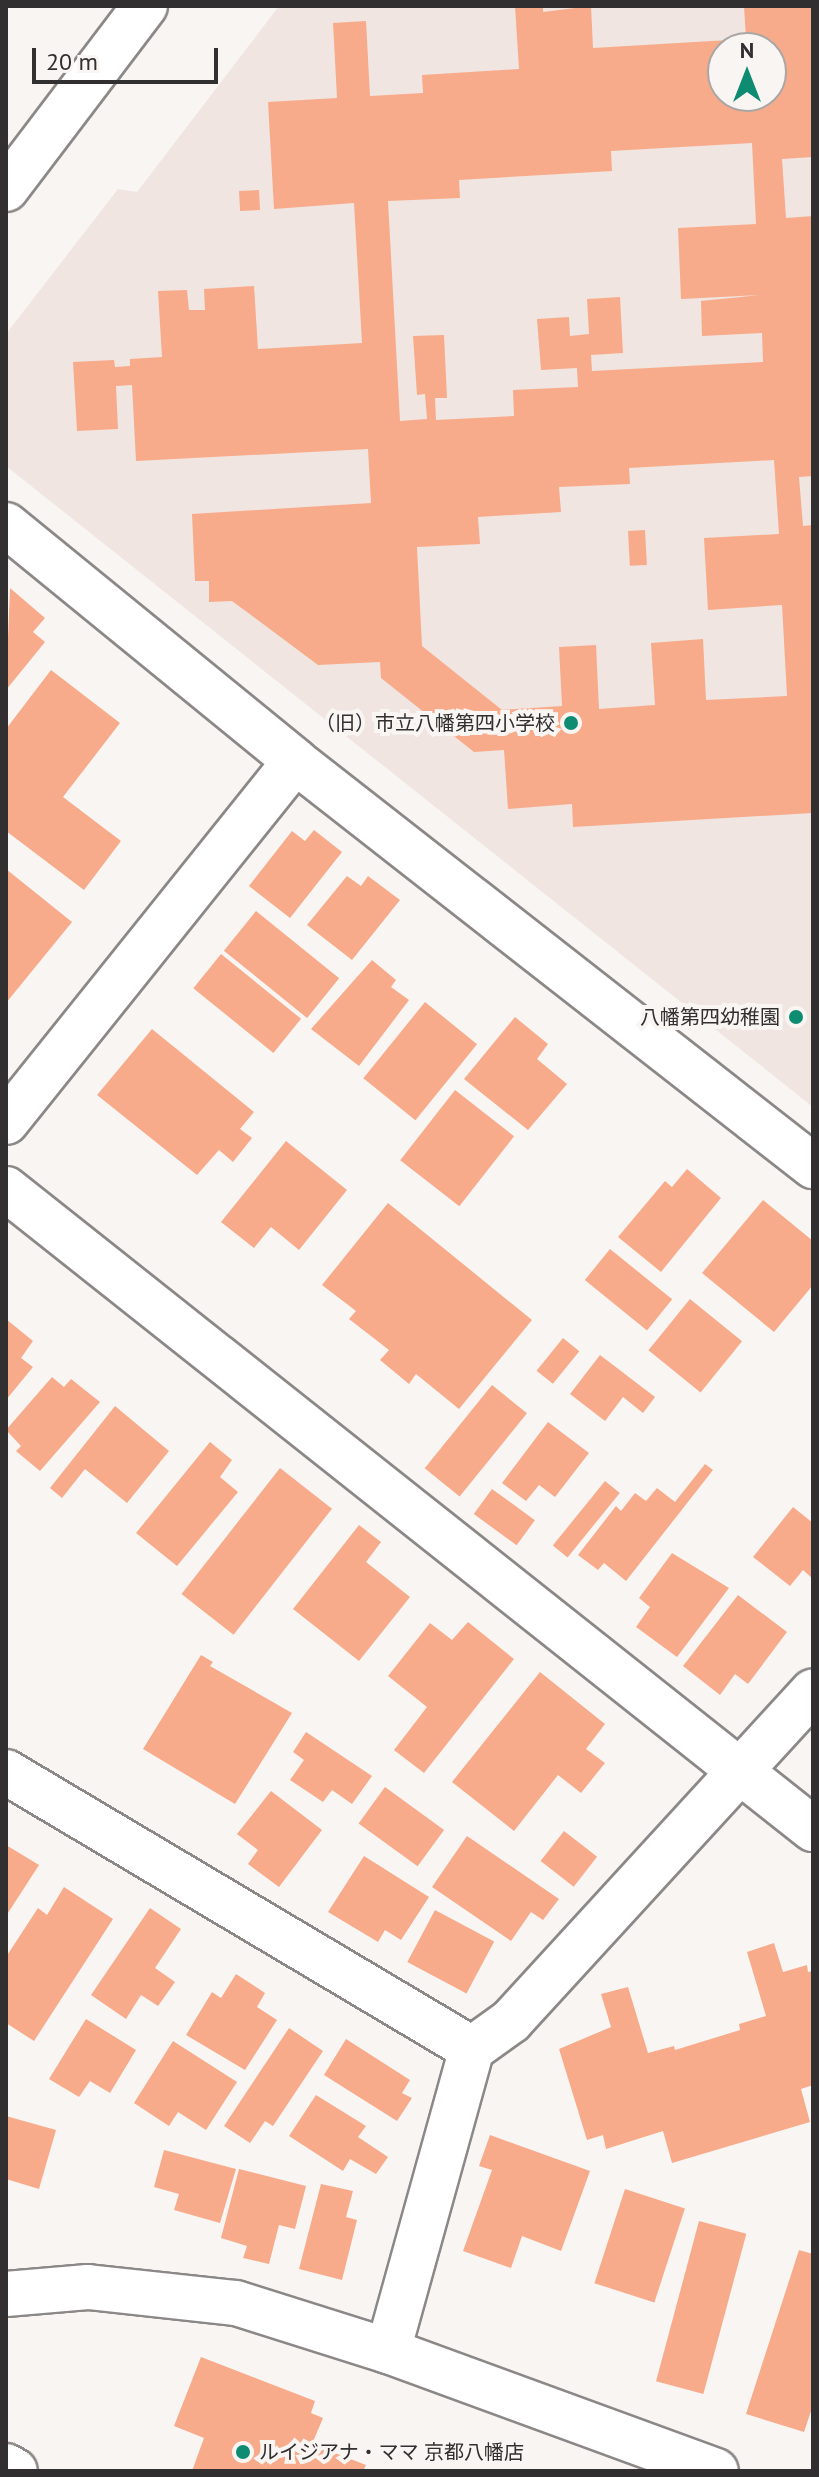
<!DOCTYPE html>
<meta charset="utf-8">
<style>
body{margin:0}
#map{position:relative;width:819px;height:2477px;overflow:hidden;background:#f9f5f3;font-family:"PT Sans","Noto Sans JP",sans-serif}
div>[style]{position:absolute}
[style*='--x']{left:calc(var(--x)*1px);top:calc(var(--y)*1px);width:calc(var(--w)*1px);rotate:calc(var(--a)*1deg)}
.built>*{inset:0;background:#f0e5e0}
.building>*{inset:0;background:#f8ab8a;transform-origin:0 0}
.roads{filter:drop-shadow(2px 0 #8c8887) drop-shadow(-2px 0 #8c8887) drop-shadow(0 2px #8c8887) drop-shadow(0 -2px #8c8887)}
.minor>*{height:44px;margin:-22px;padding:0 22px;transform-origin:22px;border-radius:22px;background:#fff}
.tertiary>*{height:44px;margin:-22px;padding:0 22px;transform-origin:22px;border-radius:22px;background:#fff}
.dots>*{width:22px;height:22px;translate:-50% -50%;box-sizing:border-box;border:4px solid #f9f5f3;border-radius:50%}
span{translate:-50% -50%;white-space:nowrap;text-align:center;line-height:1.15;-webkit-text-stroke:8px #f9f5f3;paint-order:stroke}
.poi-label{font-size:20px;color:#312f2f}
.right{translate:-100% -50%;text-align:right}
.left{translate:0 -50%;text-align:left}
.frame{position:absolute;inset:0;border:8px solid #312f2f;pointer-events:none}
.north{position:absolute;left:707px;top:32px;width:80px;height:80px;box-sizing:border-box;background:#f9f5f3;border:2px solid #a9a6a5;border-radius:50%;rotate:0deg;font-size:22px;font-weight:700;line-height:32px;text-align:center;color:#312f2f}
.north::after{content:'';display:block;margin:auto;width:28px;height:36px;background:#0e8c71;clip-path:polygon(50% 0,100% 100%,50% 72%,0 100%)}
.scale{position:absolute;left:32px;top:48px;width:186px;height:36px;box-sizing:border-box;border:4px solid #312f2f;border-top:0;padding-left:10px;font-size:24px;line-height:28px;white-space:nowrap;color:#312f2f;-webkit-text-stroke:6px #f9f5f3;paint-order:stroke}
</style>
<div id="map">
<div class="built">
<i style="clip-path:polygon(evenodd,279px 6px,813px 6px,813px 1107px,6px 466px,6px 334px,118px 189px,137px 192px,279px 6px,723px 48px,771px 48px,771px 96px,723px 96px,723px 48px)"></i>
</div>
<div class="building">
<i style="clip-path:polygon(evenodd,515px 6px,543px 6px,543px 12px,591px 6px,593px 48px,746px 39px,744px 6px,813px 6px,813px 157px,782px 159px,786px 218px,813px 216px,813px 476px,799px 477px,803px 526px,813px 525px,813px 813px,573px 827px,572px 804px,508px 809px,504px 750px,474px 752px,381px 678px,380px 662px,318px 665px,232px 601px,209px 602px,209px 581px,195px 581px,192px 514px,371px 503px,368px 449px,136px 461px,132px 385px,116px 386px,118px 429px,77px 431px,73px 362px,114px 360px,115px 367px,130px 366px,130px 359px,162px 357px,158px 291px,187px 290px,189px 310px,205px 310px,204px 289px,254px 286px,258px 349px,362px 343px,354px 203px,274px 209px,268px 102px,337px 98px,333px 23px,366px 21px,370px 96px,423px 93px,422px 75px,519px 69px,515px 6px,723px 48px,771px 48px,771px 96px,723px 96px,723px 48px,515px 6px,752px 143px,756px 224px,678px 228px,681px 299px,760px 295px,701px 301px,702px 336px,762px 333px,763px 362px,592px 371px,591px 355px,623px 353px,620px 297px,587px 299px,589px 334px,570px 336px,569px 317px,537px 319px,541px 370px,577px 368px,578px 387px,513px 390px,514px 416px,436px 420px,435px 398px,447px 398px,444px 335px,413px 336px,417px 395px,425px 394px,427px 419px,400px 421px,388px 201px,460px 198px,459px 180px,612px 171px,611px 151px,752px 143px,515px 6px,774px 460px,779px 534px,704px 538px,708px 610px,782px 605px,787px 696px,706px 700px,703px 639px,651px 643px,655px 705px,599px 709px,596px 645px,559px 647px,562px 706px,502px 710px,422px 646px,417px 547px,480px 544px,478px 517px,561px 512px,559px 487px,630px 484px,629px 468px,774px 460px)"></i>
<i style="left:259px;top:190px;width:20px;height:20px;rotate:87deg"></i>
<i style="left:645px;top:530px;width:35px;height:17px;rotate:87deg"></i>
<i style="clip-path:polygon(10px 588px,45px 618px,33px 632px,45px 642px,6px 690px)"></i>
<i style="clip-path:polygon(51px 670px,120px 723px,63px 797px,121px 841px,84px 890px,6px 831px,6px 729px)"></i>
<i style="clip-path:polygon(314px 830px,342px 852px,290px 918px,249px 886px,292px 831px,305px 841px)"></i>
<i style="clip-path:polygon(6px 869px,72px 922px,6px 1003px)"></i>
<i style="clip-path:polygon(347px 876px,361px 886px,368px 876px,400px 900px,352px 960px,307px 925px)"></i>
<i style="left:256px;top:911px;width:107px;height:51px;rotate:39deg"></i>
<i style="left:221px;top:954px;width:103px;height:44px;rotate:39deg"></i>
<i style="clip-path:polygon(372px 960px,396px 980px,391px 987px,409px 1000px,359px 1066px,311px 1029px)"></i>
<i style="left:425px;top:1002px;width:67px;height:98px;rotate:39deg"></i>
<i style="clip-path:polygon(515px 1017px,548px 1044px,537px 1059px,567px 1084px,528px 1130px,464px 1079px)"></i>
<i style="clip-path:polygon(152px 1029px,254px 1112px,240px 1129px,252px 1138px,233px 1162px,219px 1150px,197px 1175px,97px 1095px)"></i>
<i style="left:455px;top:1090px;width:75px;height:89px;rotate:38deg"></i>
<i style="clip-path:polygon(286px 1141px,347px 1190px,299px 1250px,271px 1227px,254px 1248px,221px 1222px)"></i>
<i style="clip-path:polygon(687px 1169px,721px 1198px,661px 1272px,618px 1237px,665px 1181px,672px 1187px)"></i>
<i style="clip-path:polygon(763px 1200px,813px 1241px,813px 1285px,774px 1332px,702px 1273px)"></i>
<i style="clip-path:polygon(388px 1203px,532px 1320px,459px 1409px,416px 1374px,409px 1384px,380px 1360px,389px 1350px,349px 1319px,356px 1311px,322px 1285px)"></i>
<i style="left:610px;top:1249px;width:80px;height:40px;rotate:39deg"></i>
<i style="left:690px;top:1299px;width:67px;height:66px;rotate:39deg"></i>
<i style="clip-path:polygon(6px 1319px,33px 1341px,21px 1358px,33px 1367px,6px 1400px)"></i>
<i style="left:563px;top:1338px;width:21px;height:42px;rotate:39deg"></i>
<i style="clip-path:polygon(600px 1355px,655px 1397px,643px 1413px,623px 1397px,605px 1421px,570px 1394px)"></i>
<i style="clip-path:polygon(52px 1377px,64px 1387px,71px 1379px,100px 1402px,40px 1471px,16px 1451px,21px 1446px,6px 1430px)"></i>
<i style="left:492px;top:1385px;width:45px;height:107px;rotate:39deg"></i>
<i style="clip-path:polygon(115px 1406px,169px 1451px,127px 1503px,85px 1469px,62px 1498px,50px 1488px)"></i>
<i style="clip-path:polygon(548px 1422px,589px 1453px,555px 1497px,539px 1485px,526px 1501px,502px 1483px)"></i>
<i style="clip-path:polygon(210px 1442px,232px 1460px,220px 1477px,238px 1492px,177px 1566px,136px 1533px)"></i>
<i style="clip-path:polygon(705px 1464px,713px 1470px,626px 1581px,604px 1563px,598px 1570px,578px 1555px,616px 1506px,621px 1511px,635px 1493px,646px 1501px,657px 1488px,675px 1502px)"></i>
<i style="left:280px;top:1468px;width:66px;height:160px;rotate:38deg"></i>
<i style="left:605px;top:1481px;width:19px;height:83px;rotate:39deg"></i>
<i style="left:492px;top:1489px;width:53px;height:31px;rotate:36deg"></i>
<i style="clip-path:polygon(793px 1507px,813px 1523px,813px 1579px,803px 1570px,790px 1586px,753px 1557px)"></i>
<i style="clip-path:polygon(359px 1525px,381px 1542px,366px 1562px,410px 1597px,359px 1661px,293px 1609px)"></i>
<i style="clip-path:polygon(672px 1553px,729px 1588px,677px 1657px,636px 1627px,650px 1607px,639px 1598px)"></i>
<i style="clip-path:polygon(738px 1595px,787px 1632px,748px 1684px,735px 1674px,720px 1695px,683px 1666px)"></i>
<i style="clip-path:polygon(468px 1622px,514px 1659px,424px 1773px,394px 1750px,427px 1707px,388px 1676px,430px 1623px,452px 1640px)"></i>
<i style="clip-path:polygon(201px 1655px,213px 1662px,210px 1666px,292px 1713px,235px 1804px,143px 1749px)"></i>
<i style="clip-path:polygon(540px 1672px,605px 1724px,586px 1749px,605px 1763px,581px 1793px,558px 1775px,514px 1831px,452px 1782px)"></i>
<i style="clip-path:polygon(306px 1732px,372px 1776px,352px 1804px,332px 1790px,323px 1802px,290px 1780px,304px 1760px,293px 1752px)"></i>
<i style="left:385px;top:1787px;width:73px;height:45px;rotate:36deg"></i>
<i style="clip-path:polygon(271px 1791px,322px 1830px,279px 1887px,248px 1864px,258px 1850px,237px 1834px)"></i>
<i style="left:564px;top:1831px;width:42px;height:38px;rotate:38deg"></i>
<i style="clip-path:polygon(467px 1836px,559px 1899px,543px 1920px,531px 1912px,511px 1941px,432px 1887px)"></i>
<i style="clip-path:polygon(6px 1845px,39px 1865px,6px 1916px)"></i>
<i style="clip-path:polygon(364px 1856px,429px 1897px,401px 1940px,385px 1930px,378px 1942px,328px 1912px)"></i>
<i style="clip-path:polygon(64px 1887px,113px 1919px,34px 2041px,6px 2023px,6px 1957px,38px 1908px,47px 1915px)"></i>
<i style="clip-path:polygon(150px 1908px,181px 1929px,155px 1968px,175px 1982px,158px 2006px,141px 1995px,126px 2019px,91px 1995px)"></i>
<i style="left:435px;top:1910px;width:67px;height:59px;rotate:28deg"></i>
<i style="clip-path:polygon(774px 1943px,783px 1972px,807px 1965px,808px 1972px,813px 1971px,813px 2085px,801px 2089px,810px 2122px,672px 2163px,663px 2131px,606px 2149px,603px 2135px,587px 2140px,559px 2049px,611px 2027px,601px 1994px,628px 1987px,648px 2053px,674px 2046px,675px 2050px,740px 2030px,739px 2024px,766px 2016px,747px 1952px)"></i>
<i style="clip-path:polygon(236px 1974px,265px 1993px,257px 2007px,277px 2020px,245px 2070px,186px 2035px,212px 1992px,221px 1998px)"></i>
<i style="clip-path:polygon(86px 2019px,136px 2050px,110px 2093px,90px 2081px,79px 2097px,49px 2079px)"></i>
<i style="clip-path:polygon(289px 2028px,323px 2051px,273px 2126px,265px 2121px,250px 2143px,224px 2126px)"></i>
<i style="clip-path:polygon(346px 2039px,410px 2080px,402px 2093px,412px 2098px,397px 2121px,324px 2075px)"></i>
<i style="clip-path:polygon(173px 2041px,237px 2082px,206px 2130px,178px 2112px,169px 2126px,134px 2103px)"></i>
<i style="clip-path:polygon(316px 2095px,366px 2126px,358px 2137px,388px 2157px,376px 2174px,350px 2159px,343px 2171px,289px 2136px)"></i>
<i style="clip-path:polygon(6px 2116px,56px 2130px,39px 2189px,6px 2179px)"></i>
<i style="clip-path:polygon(490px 2135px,590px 2171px,561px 2251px,522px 2236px,511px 2268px,463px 2251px,492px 2170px,479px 2166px)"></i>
<i style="clip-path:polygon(164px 2150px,236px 2169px,220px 2223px,174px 2210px,179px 2194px,154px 2187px)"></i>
<i style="clip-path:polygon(239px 2169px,306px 2186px,295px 2229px,279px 2225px,269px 2264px,243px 2258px,247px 2246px,221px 2238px)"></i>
<i style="clip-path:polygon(321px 2184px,353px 2191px,346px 2217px,357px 2220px,342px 2280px,299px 2269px)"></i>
<i style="left:625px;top:2189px;width:63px;height:99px;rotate:18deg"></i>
<i style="left:699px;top:2221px;width:49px;height:166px;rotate:15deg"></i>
<i style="clip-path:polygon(799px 2250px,813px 2254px,813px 2405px,804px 2432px,746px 2414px)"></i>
<i style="clip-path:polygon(201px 2357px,315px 2401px,311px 2413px,323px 2418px,312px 2444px,366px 2465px,363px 2471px,192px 2471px,204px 2438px,174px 2426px)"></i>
</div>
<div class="roads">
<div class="minor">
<i style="--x:6;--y:525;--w:373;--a:39.2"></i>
<i style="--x:295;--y:761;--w:658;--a:38.02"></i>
<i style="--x:6;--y:1122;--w:462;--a:-51.3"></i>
<i style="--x:6;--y:1189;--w:1030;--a:38.42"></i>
<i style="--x:6;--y:1772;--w:542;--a:30.73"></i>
<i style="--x:6;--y:2294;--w:82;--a:-4.9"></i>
<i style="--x:88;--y:2287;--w:149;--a:6.2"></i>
<i style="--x:236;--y:2303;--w:159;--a:17.5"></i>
<i style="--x:388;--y:2351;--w:349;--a:20.1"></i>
<i style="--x:388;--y:2351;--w:313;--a:-74.5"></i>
<i style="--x:472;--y:2049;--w:48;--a:-35.7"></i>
<i style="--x:511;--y:2021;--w:447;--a:-47.5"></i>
</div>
<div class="tertiary">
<i style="--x:6;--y:189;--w:230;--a:-52.8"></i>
<i style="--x:6;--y:2466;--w:10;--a:29"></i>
</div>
</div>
<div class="dots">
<i style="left:571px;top:723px;background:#0e8c71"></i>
<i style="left:796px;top:1017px;background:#0e8c71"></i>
<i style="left:243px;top:2452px;background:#0e8c71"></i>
</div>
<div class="poi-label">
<span class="right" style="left:555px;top:723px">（旧）市立八幡第四小学校</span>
<span class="right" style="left:780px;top:1017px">八幡第四幼稚園</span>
<span class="left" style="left:259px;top:2452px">ルイジアナ・ママ 京都八幡店</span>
</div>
<div class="frame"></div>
<div class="north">N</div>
<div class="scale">20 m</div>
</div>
